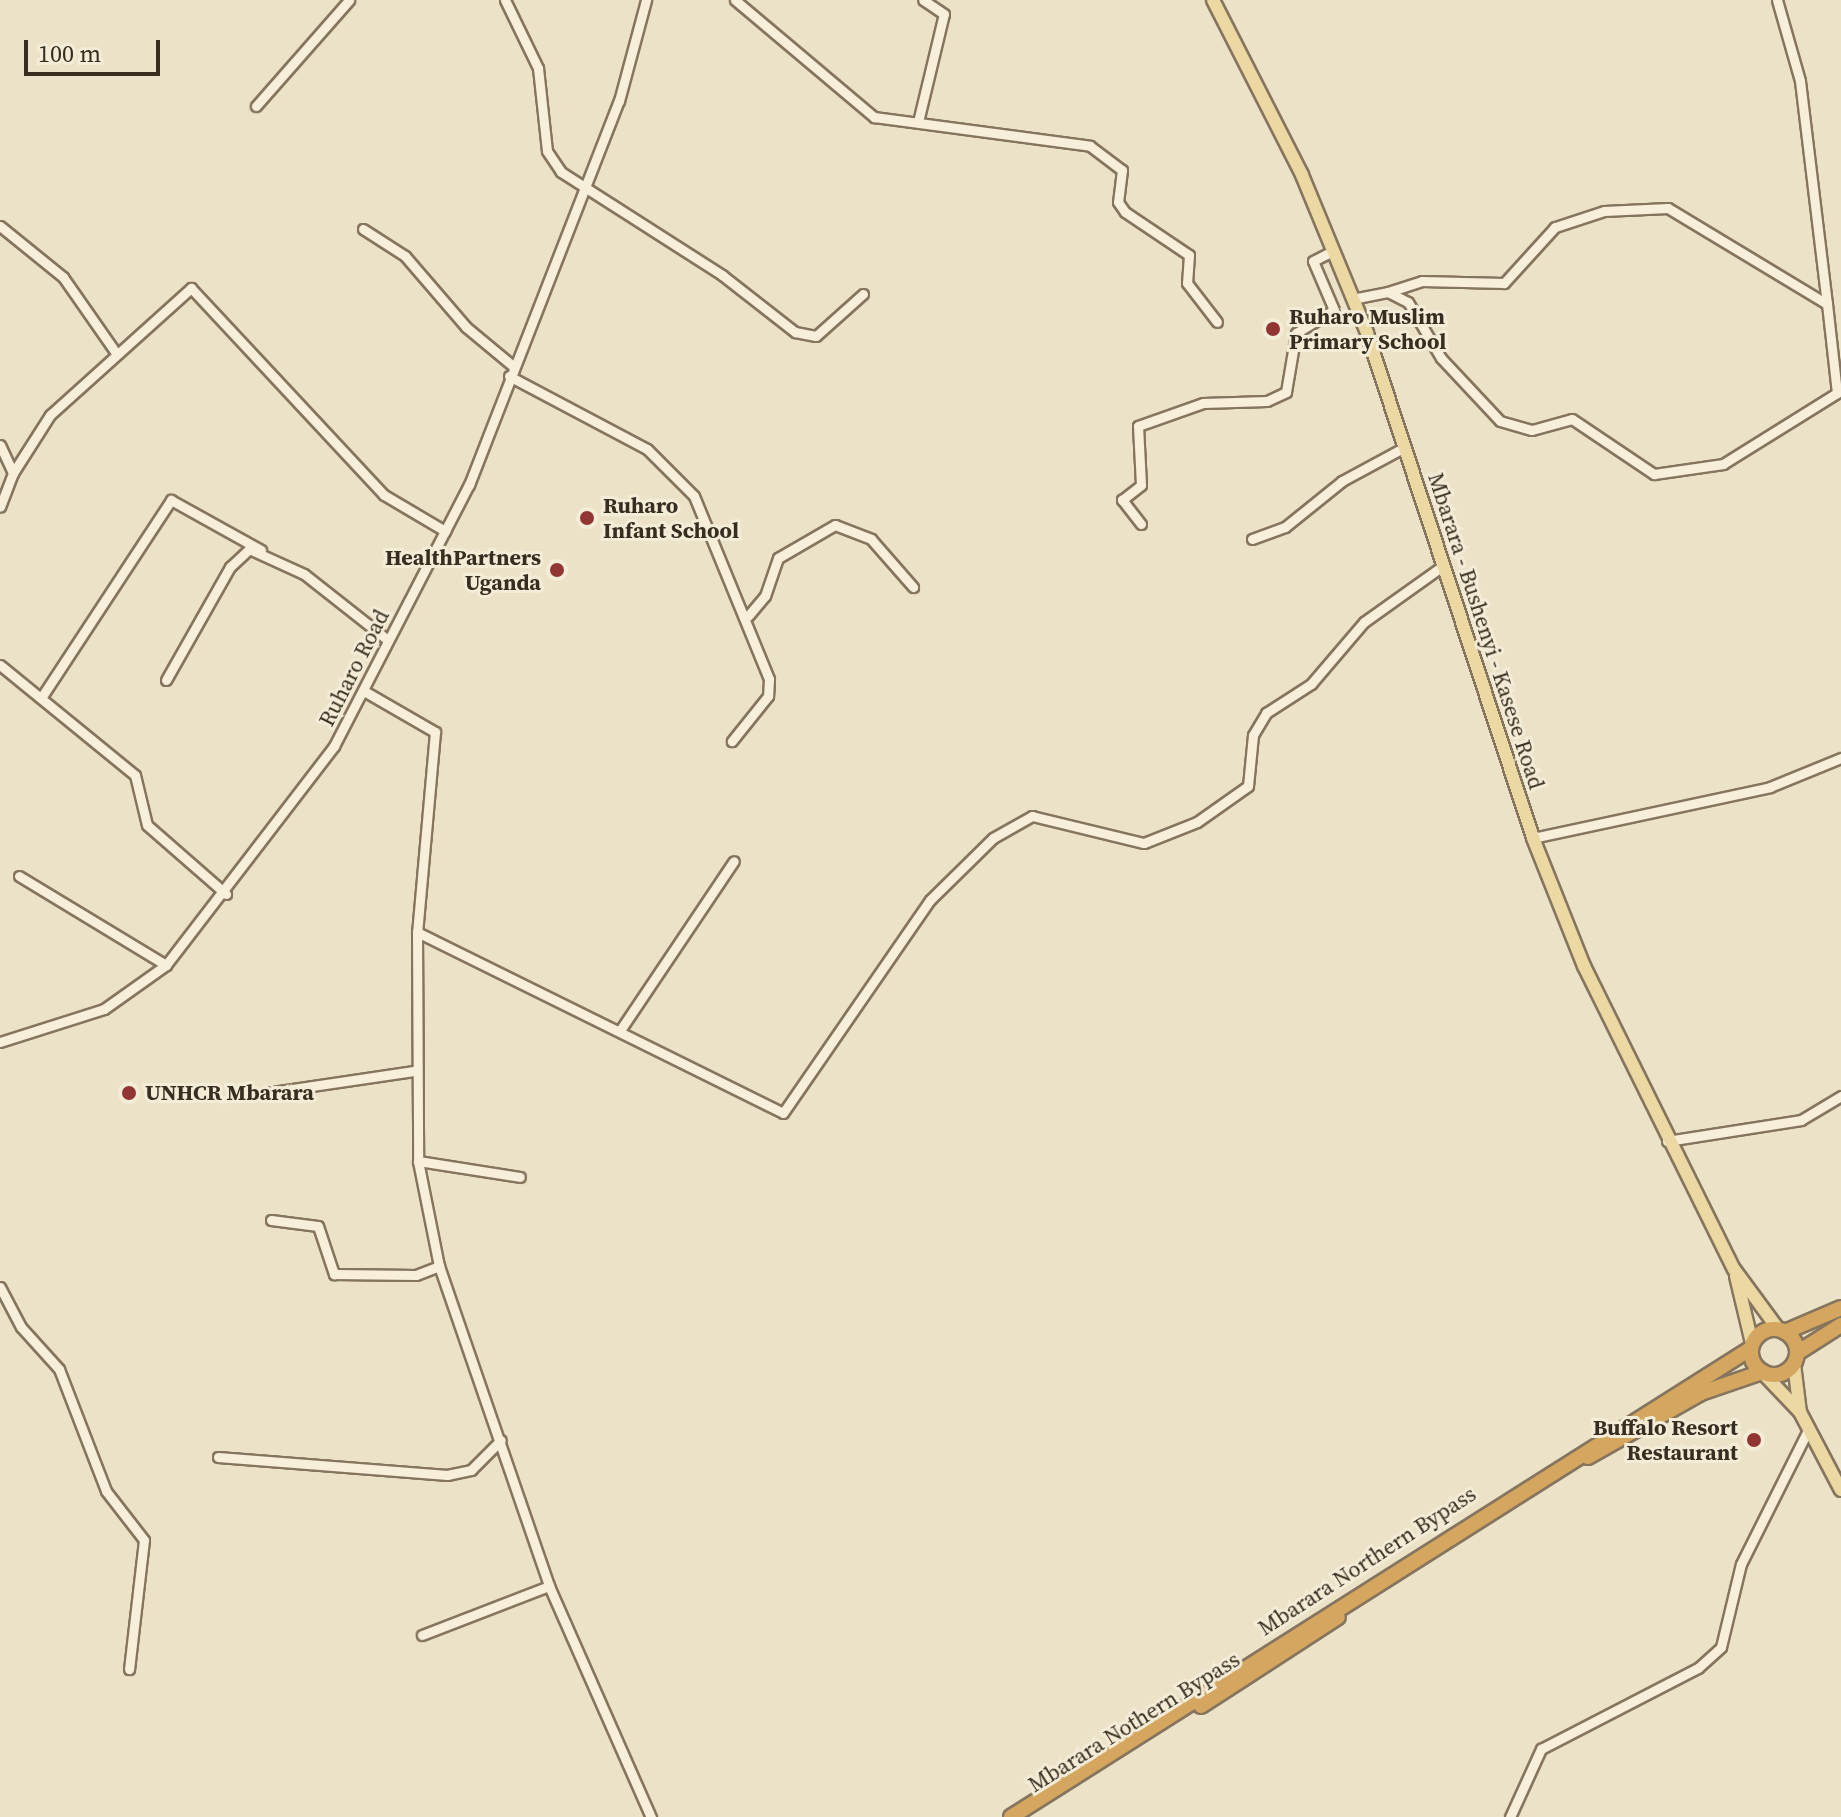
<!DOCTYPE html>
<style>
body{margin:0}
#map{position:relative;width:1841px;height:1817px;overflow:hidden;background:#ebe2c7;font-family:"Source Serif 4",serif}
div>[style]{position:absolute}
[style*='--x']{left:calc(var(--x)*1px);top:calc(var(--y)*1px);width:calc(var(--w)*1px);rotate:calc(var(--a)*1deg)}
.roads{filter:drop-shadow(2px 0 #86755e) drop-shadow(-2px 0 #86755e) drop-shadow(0 2px #86755e) drop-shadow(0 -2px #86755e)}
.minor>*{height:9px;margin:-4.5px;padding:0 4.5px;transform-origin:4.5px;border-radius:4.5px;background:#f7efda}
.major>*{height:12px;margin:-6px;padding:0 6px;transform-origin:6px;border-radius:6px;background:#ebd8a3}
.highway>*{height:14px;margin:-7px;padding:0 7px;transform-origin:7px;border-radius:7px;background:#d4a65f}
.highway>.ring{margin:-7px;padding:0;box-sizing:content-box;background:none;border:14px solid #d4a65f;border-radius:50%}
.dots>*{width:22px;height:22px;translate:-50% -50%;box-sizing:border-box;border:4px solid #f3ecd7;border-radius:50%}
span{translate:-50% -50%;white-space:nowrap;text-align:center;line-height:1.15;-webkit-text-stroke:6px #f3ecd7;paint-order:stroke}
.poi-label{font-size:22px;color:#372d20;font-weight:700}
.left{translate:0 -50%;text-align:left}
.right{translate:-100% -50%;text-align:right}
.street-label{font-size:22px;color:#372d20}
.scale{position:absolute;left:24px;top:40px;width:136px;height:36px;box-sizing:border-box;border:4px solid #372d20;border-top:0;padding-left:10px;font-size:24px;line-height:28px;white-space:nowrap;color:#372d20;-webkit-text-stroke:6px #f3ecd7;paint-order:stroke}
</style>
<div id="map">
<div class="roads">
<div class="minor">
<i style="--x:505;--y:0;--w:76;--a:64.1"></i>
<i style="--x:538;--y:68;--w:83;--a:83.8"></i>
<i style="--x:547;--y:151;--w:25;--a:56"></i>
<i style="--x:561;--y:172;--w:191;--a:32.6"></i>
<i style="--x:722;--y:275;--w:93;--a:38"></i>
<i style="--x:795;--y:332;--w:21;--a:11"></i>
<i style="--x:816;--y:336;--w:63;--a:-41.8"></i>
<i style="--x:735;--y:0;--w:182;--a:40.1"></i>
<i style="--x:874;--y:117;--w:218;--a:7.6"></i>
<i style="--x:1090;--y:146;--w:40;--a:37"></i>
<i style="--x:1122;--y:170;--w:32;--a:97"></i>
<i style="--x:1118;--y:202;--w:12;--a:55"></i>
<i style="--x:1125;--y:212;--w:77;--a:33.9"></i>
<i style="--x:1189;--y:255;--w:28;--a:94"></i>
<i style="--x:1187;--y:283;--w:49;--a:52.4"></i>
<i style="--x:1777;--y:0;--w:84;--a:74.1"></i>
<i style="--x:1800;--y:81;--w:225;--a:83.1"></i>
<i style="--x:256;--y:106;--w:141;--a:-48.7"></i>
<i style="--x:918;--y:122;--w:111;--a:-76.5"></i>
<i style="--x:944;--y:14;--w:25;--a:-146"></i>
<i style="--x:0;--y:226;--w:81;--a:39"></i>
<i style="--x:63;--y:277;--w:93;--a:55.1"></i>
<i style="--x:363;--y:229;--w:50;--a:32.7"></i>
<i style="--x:405;--y:256;--w:94;--a:49.3"></i>
<i style="--x:466;--y:327;--w:61;--a:39.7"></i>
<i style="--x:1352;--y:299;--w:37;--a:-11"></i>
<i style="--x:1388;--y:292;--w:22;--a:27"></i>
<i style="--x:1408;--y:302;--w:65;--a:59.5"></i>
<i style="--x:1441;--y:358;--w:86;--a:46.9"></i>
<i style="--x:1500;--y:421;--w:33;--a:16"></i>
<i style="--x:1532;--y:430;--w:41;--a:-15.4"></i>
<i style="--x:1572;--y:419;--w:99;--a:33.9"></i>
<i style="--x:1654;--y:474;--w:70;--a:-8.2"></i>
<i style="--x:1723;--y:464;--w:134;--a:-31.9"></i>
<i style="--x:1837;--y:393;--w:90;--a:-96.4"></i>
<i style="--x:1827;--y:304;--w:186;--a:-148.9"></i>
<i style="--x:1668;--y:208;--w:64;--a:177.3"></i>
<i style="--x:1604;--y:211;--w:52;--a:161.9"></i>
<i style="--x:1555;--y:227;--w:76;--a:132.3"></i>
<i style="--x:1504;--y:283;--w:82;--a:-178.6"></i>
<i style="--x:1422;--y:281;--w:36;--a:162"></i>
<i style="--x:509;--y:376;--w:156;--a:27.9"></i>
<i style="--x:647;--y:449;--w:66;--a:45"></i>
<i style="--x:694;--y:496;--w:198;--a:67.7"></i>
<i style="--x:769;--y:679;--w:17;--a:93"></i>
<i style="--x:768;--y:696;--w:58;--a:128.7"></i>
<i style="--x:0;--y:445;--w:31;--a:65"></i>
<i style="--x:13;--y:473;--w:36;--a:111"></i>
<i style="--x:13;--y:473;--w:69;--a:-57.5"></i>
<i style="--x:50;--y:415;--w:190;--a:-42"></i>
<i style="--x:191;--y:288;--w:283;--a:47"></i>
<i style="--x:384;--y:495;--w:71;--a:30.5"></i>
<i style="--x:1141;--y:524;--w:31;--a:-128"></i>
<i style="--x:1122;--y:500;--w:24;--a:-38"></i>
<i style="--x:1141;--y:485;--w:59;--a:-92.9"></i>
<i style="--x:1138;--y:426;--w:69;--a:-19.5"></i>
<i style="--x:1203;--y:403;--w:64;--a:-1.8"></i>
<i style="--x:1267;--y:401;--w:21;--a:-25"></i>
<i style="--x:1286;--y:392;--w:60;--a:-80.4"></i>
<i style="--x:1296;--y:333;--w:44;--a:-31.2"></i>
<i style="--x:1334;--y:310;--w:53;--a:-113.2"></i>
<i style="--x:1313;--y:261;--w:22;--a:-27"></i>
<i style="--x:1252;--y:539;--w:35;--a:-20"></i>
<i style="--x:1285;--y:527;--w:73;--a:-38.9"></i>
<i style="--x:1342;--y:481;--w:72;--a:-28.4"></i>
<i style="--x:748;--y:616;--w:26;--a:-50"></i>
<i style="--x:765;--y:596;--w:40;--a:-71.1"></i>
<i style="--x:778;--y:558;--w:66;--a:-30.1"></i>
<i style="--x:835;--y:525;--w:39;--a:21"></i>
<i style="--x:871;--y:539;--w:64;--a:48.8"></i>
<i style="--x:0;--y:665;--w:174;--a:39.2"></i>
<i style="--x:135;--y:775;--w:51;--a:76.5"></i>
<i style="--x:147;--y:825;--w:105;--a:41.1"></i>
<i style="--x:166;--y:680;--w:130;--a:-60.5"></i>
<i style="--x:230;--y:567;--w:26;--a:-43"></i>
<i style="--x:249;--y:549;--w:60;--a:24.4"></i>
<i style="--x:304;--y:574;--w:107;--a:38.2"></i>
<i style="--x:364;--y:691;--w:82;--a:30"></i>
<i style="--x:435;--y:732;--w:201;--a:95.1"></i>
<i style="--x:417;--y:932;--w:408;--a:26.3"></i>
<i style="--x:783;--y:1113;--w:259;--a:-55.4"></i>
<i style="--x:930;--y:900;--w:88;--a:-44.5"></i>
<i style="--x:993;--y:838;--w:45;--a:-29.4"></i>
<i style="--x:1032;--y:816;--w:115;--a:13.6"></i>
<i style="--x:1144;--y:843;--w:57;--a:-21.6"></i>
<i style="--x:1197;--y:822;--w:62;--a:-35.2"></i>
<i style="--x:1248;--y:786;--w:51;--a:-84.4"></i>
<i style="--x:1253;--y:735;--w:26;--a:-59"></i>
<i style="--x:1266;--y:713;--w:54;--a:-32.8"></i>
<i style="--x:1311;--y:684;--w:82;--a:-49.5"></i>
<i style="--x:1364;--y:622;--w:98;--a:-35.5"></i>
<i style="--x:41;--y:698;--w:237;--a:-56.7"></i>
<i style="--x:171;--y:500;--w:103;--a:29.1"></i>
<i style="--x:1533;--y:838;--w:242;--a:-12.1"></i>
<i style="--x:1770;--y:787;--w:77;--a:-22.2"></i>
<i style="--x:19;--y:876;--w:172;--a:31.2"></i>
<i style="--x:417;--y:932;--w:229;--a:89.7"></i>
<i style="--x:418;--y:1161;--w:107;--a:78.7"></i>
<i style="--x:439;--y:1266;--w:338;--a:71"></i>
<i style="--x:549;--y:1586;--w:253;--a:66.2"></i>
<i style="--x:621;--y:1029;--w:202;--a:-56.1"></i>
<i style="--x:0;--y:1042;--w:109;--a:-17.6"></i>
<i style="--x:104;--y:1009;--w:76;--a:-35.4"></i>
<i style="--x:166;--y:965;--w:276;--a:-52.5"></i>
<i style="--x:334;--y:746;--w:294;--a:-62.7"></i>
<i style="--x:469;--y:485;--w:412;--a:-68.7"></i>
<i style="--x:619;--y:101;--w:105;--a:-75"></i>
<i style="--x:265;--y:1093;--w:151;--a:-8.4"></i>
<i style="--x:1667;--y:1141;--w:136;--a:-8.9"></i>
<i style="--x:1801;--y:1120;--w:47;--a:-31"></i>
<i style="--x:418;--y:1161;--w:103;--a:8.9"></i>
<i style="--x:271;--y:1220;--w:47;--a:7.3"></i>
<i style="--x:318;--y:1226;--w:51;--a:71.6"></i>
<i style="--x:334;--y:1274;--w:82;--a:0.7"></i>
<i style="--x:416;--y:1275;--w:25;--a:-21"></i>
<i style="--x:0;--y:1287;--w:45;--a:62.3"></i>
<i style="--x:21;--y:1327;--w:57;--a:47.9"></i>
<i style="--x:59;--y:1369;--w:131;--a:68.9"></i>
<i style="--x:106;--y:1491;--w:62;--a:52.2"></i>
<i style="--x:144;--y:1540;--w:130;--a:96.6"></i>
<i style="--x:218;--y:1457;--w:230;--a:4.5"></i>
<i style="--x:447;--y:1475;--w:25;--a:-12"></i>
<i style="--x:471;--y:1470;--w:42;--a:-45"></i>
<i style="--x:422;--y:1635;--w:136;--a:-21.1"></i>
<i style="--x:1510;--y:1817;--w:75;--a:-65.5"></i>
<i style="--x:1541;--y:1749;--w:177;--a:-27.3"></i>
<i style="--x:1698;--y:1668;--w:31;--a:-42"></i>
<i style="--x:1721;--y:1647;--w:85;--a:-76.5"></i>
<i style="--x:1741;--y:1564;--w:152;--a:-63.4"></i>
</div>
<div class="major">
<i style="--x:1213;--y:0;--w:196;--a:63"></i>
<i style="--x:1302;--y:175;--w:171;--a:67.6"></i>
<i style="--x:1367;--y:333;--w:532;--a:71.8"></i>
<i style="--x:1533;--y:838;--w:138;--a:68.3"></i>
<i style="--x:1584;--y:966;--w:338;--a:63.7"></i>
<i style="--x:1734;--y:1269;--w:74;--a:53.7"></i>
<i style="--x:1736;--y:1276;--w:69;--a:76.6"></i>
<i style="--x:1794;--y:1364;--w:48;--a:82.9"></i>
<i style="--x:1762;--y:1372;--w:55;--a:46.5"></i>
<i style="--x:1800;--y:1412;--w:88;--a:62.3"></i>
</div>
<div class="highway">
<i class="ring" style="left:1751px;top:1329px;width:32px;height:32px"></i>
<i style="--x:1785;--y:1332;--w:61;--a:-23.2"></i>
<i style="--x:1797;--y:1353;--w:52;--a:-32.5"></i>
<i style="--x:1588;--y:1457;--w:130;--a:-29.5"></i>
<i style="--x:1701;--y:1393;--w:65;--a:-19"></i>
<i style="--x:1201;--y:1706;--w:163;--a:-33"></i>
<i style="--x:1011;--y:1817;--w:875;--a:-32.35"></i>
</div>
</div>
<div class="dots">
<i style="left:1273px;top:329px;background:#913632"></i>
<i style="left:587px;top:518px;background:#913632"></i>
<i style="left:557px;top:570px;background:#913632"></i>
<i style="left:129px;top:1093px;background:#913632"></i>
<i style="left:1754px;top:1440px;background:#913632"></i>
</div>
<div class="poi-label">
<span class="left" style="left:1289px;top:329px">Ruharo Muslim<br>Primary School</span>
<span class="left" style="left:603px;top:518px">Ruharo<br>Infant School</span>
<span class="right" style="left:541px;top:570px">HealthPartners<br>Uganda</span>
<span class="left" style="left:145px;top:1093px">UNHCR Mbarara</span>
<span class="right" style="left:1738px;top:1440px">Buffalo Resort<br>Restaurant</span>
</div>
<div class="street-label">
<span style="left:1486px;top:631px;rotate:72deg">Mbarara - Bushenyi - Kasese Road</span>
<span style="left:354px;top:668px;rotate:-63deg">Ruharo Road</span>
<span style="left:1367px;top:1561px;rotate:-33deg">Mbarara Northern Bypass</span>
<span style="left:1134px;top:1722px;rotate:-32deg">Mbarara Nothern Bypass</span>
</div>
<div class="scale">100 m</div>
</div>
